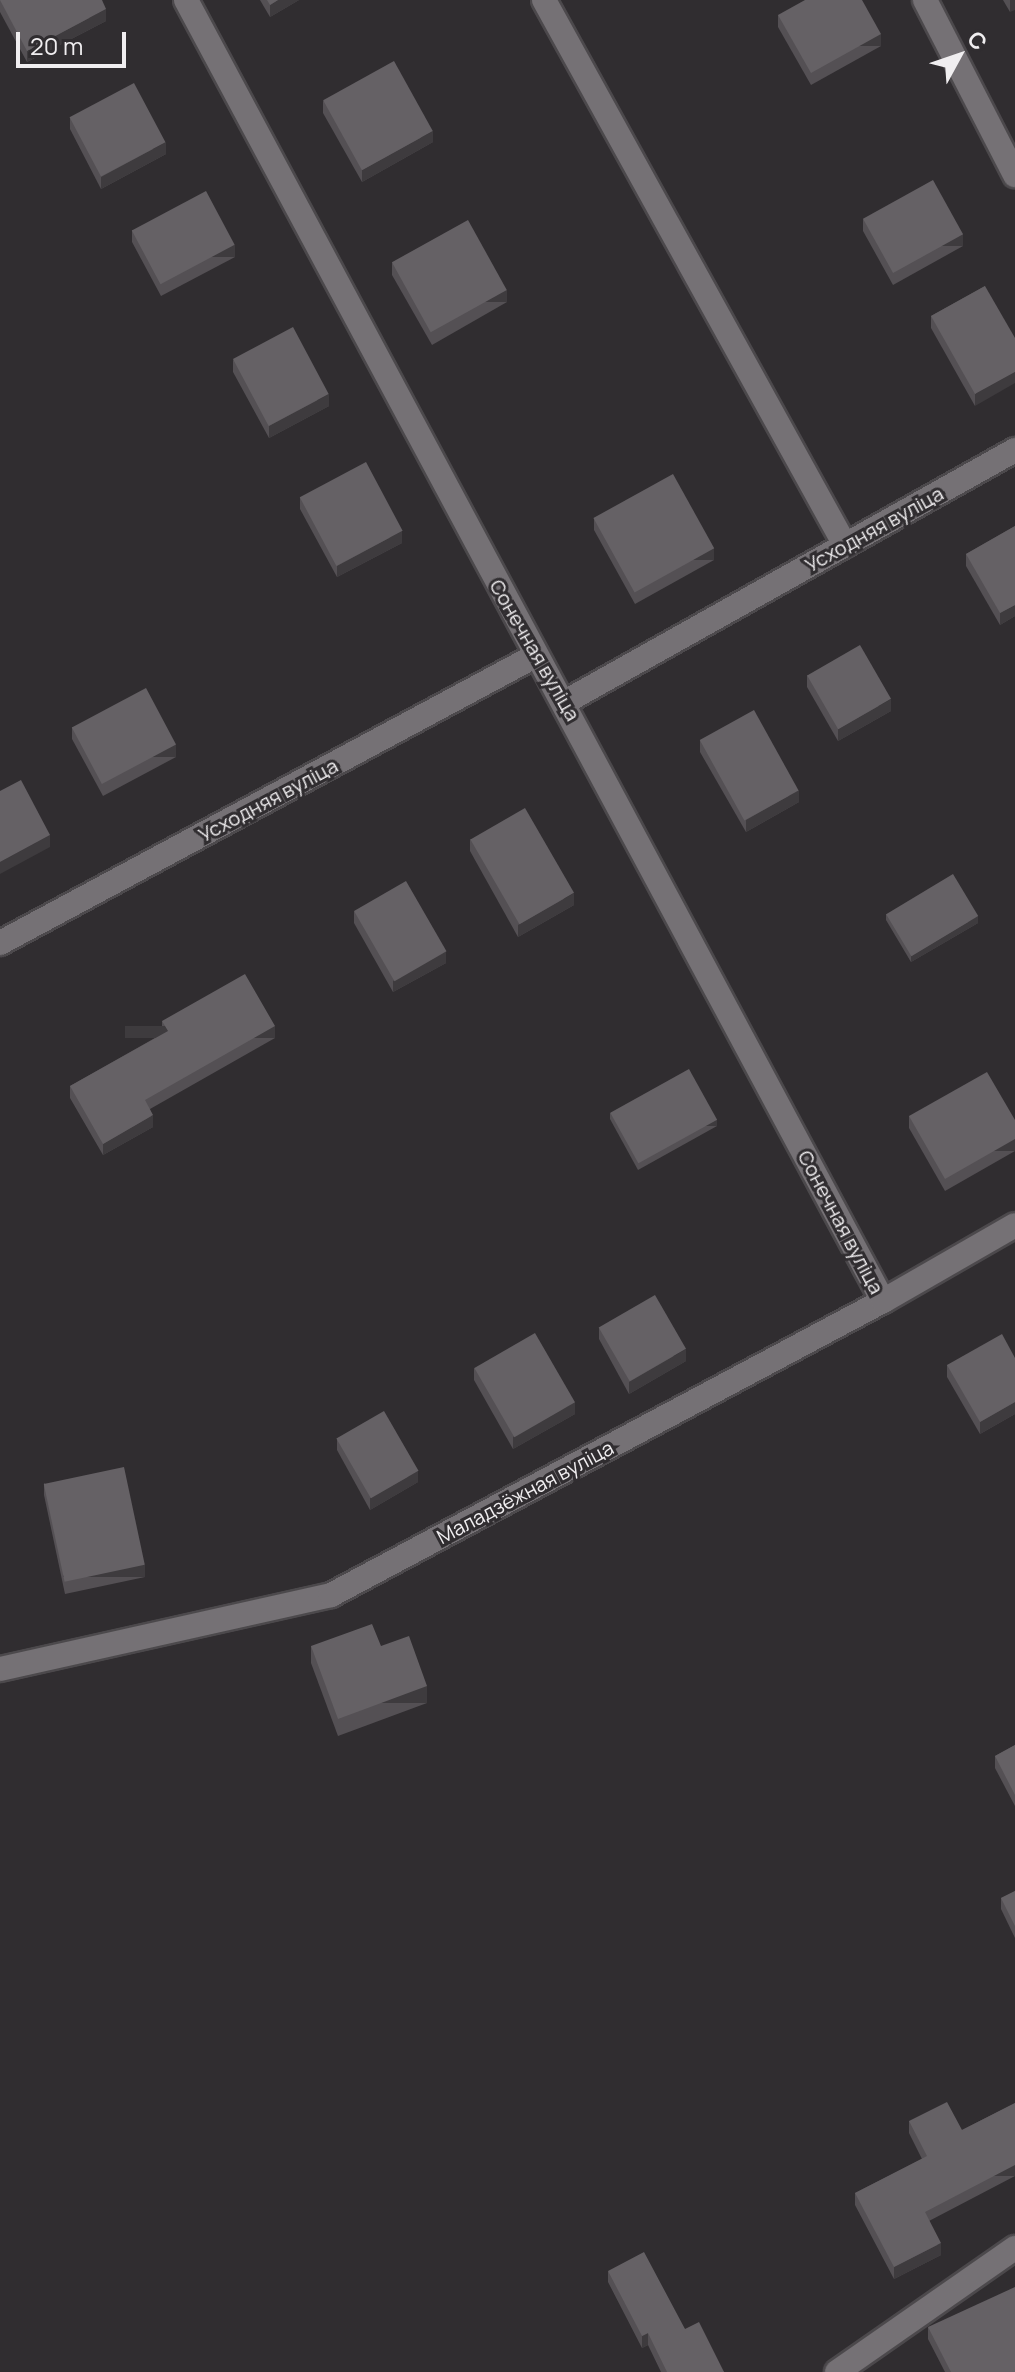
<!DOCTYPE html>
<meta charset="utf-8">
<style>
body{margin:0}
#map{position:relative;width:1015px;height:2372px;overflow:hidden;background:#302d30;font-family:Manrope,sans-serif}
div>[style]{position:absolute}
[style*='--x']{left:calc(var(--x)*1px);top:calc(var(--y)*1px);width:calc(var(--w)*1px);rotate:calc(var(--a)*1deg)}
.roads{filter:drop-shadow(2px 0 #4c494c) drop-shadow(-2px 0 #4c494c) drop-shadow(0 2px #4c494c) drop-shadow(0 -2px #4c494c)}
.minor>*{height:24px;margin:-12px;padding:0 12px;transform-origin:12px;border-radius:12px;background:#757175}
.wall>*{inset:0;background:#545054}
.shaded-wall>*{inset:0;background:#3e3b3e;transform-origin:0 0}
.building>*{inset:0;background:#656165;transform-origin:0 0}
span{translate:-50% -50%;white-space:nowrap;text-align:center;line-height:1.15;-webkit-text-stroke:6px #302d30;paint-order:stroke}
.street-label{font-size:20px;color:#f0eef0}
.north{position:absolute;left:919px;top:16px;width:80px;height:80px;-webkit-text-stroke:6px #302d30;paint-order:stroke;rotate:50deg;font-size:22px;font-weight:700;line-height:32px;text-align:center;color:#f0eef0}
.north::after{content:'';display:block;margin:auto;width:28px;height:36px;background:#f0eef0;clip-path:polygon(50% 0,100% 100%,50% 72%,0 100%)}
.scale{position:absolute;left:16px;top:32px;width:110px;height:36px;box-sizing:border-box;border:4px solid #f0eef0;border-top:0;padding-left:10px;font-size:24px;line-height:28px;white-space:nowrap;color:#f0eef0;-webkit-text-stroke:6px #302d30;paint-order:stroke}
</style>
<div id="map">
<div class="roads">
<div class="minor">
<i style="--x:186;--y:0;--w:1476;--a:61.82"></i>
<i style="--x:544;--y:0;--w:623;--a:61.09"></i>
<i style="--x:925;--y:0;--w:197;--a:62.8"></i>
<i style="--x:565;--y:702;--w:516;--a:-29.25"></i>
<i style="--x:0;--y:943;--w:607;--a:-28.21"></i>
<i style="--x:0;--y:1669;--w:339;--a:-12.6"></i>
<i style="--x:331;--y:1595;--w:625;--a:-28.04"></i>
<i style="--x:883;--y:1301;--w:152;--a:-29.9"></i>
<i style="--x:837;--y:2372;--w:217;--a:-34.9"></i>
</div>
</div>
<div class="wall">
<i style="clip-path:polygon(0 0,106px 21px,27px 62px,0 12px)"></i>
<i style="clip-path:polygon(260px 0,299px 0,270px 17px)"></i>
<i style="clip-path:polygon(1003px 0,1015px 0,1010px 12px)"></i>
<i style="clip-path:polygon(778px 15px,881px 46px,811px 85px,778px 27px)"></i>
<i style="clip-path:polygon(323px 101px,433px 142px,362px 182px,323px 113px)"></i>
<i style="clip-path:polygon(70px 118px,166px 154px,101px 189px,70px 129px)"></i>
<i style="clip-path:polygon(863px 219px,963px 246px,893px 285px,863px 231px)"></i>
<i style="clip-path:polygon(132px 230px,235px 257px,161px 296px,132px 242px)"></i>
<i style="clip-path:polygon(392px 263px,507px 302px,432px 345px,392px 275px)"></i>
<i style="clip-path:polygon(985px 286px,975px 406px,931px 328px,931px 316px)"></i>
<i style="clip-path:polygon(233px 360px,329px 406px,269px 438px,233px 372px)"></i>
<i style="clip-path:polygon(300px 497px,402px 543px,337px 577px,300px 509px)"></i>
<i style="clip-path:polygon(594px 519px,714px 560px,635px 604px,594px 530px)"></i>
<i style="clip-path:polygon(1015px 526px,1015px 616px,1000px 625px,966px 566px,966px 554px)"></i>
<i style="clip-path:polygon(807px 675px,891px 711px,838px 741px,807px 687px)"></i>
<i style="clip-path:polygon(72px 727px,176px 757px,103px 796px,72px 739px)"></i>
<i style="clip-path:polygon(700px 740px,799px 802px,746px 832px,700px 752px)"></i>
<i style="clip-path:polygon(470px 839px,574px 905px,518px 937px,470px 851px)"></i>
<i style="clip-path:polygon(354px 911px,446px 963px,393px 992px,354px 923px)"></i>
<i style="clip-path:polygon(886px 914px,978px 923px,911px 962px,886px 920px)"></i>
<i style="clip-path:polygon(162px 1021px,275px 1038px,150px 1109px,153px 1127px,103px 1155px,70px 1098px,70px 1086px,162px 1034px)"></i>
<i style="clip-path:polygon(610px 1113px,717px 1126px,638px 1170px,610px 1119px)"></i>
<i style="clip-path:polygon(909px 1116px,1015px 1120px,1015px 1151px,945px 1191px,909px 1128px)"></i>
<i style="clip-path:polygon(599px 1328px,686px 1361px,629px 1394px,599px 1339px)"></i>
<i style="clip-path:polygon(1015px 1358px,1015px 1414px,980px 1434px,947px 1377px,947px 1365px)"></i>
<i style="clip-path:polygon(474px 1368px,575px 1414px,513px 1449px,474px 1380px)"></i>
<i style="clip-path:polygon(337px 1439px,418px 1482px,370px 1510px,337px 1450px)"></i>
<i style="clip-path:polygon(44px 1483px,145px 1577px,65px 1594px,44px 1495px)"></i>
<i style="clip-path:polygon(311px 1646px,381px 1646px,427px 1703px,338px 1736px,311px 1663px)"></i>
<i style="clip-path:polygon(1015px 1745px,1015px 1806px,995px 1768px,995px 1756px)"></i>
<i style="clip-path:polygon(1015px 1891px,1015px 1938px,1001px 1909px,1001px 1898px)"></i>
<i style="clip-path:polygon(1015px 2103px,1015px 2176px,929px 2221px,941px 2255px,894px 2279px,855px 2205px,855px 2193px,922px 2159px,909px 2133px,909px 2121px,962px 2130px)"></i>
<i style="clip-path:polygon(608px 2271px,685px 2329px,724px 2372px,661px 2372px,648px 2345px,642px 2348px,608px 2282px)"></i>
<i style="clip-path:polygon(928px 2327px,1015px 2372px,945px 2372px,928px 2339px)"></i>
</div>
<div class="shaded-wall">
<i style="clip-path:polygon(278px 0,299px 0,270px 17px,270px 5px)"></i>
<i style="clip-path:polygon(1010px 0,1015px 0,1015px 10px,1010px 12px)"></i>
<i style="clip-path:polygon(106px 9px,106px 21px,27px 62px,27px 51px)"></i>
<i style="left:881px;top:34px;width:12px;height:80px;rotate:90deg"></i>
<i style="clip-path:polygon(433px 131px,433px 142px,362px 182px,362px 170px)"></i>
<i style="clip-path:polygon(166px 142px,166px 154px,101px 189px,101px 177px)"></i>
<i style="left:963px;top:234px;width:12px;height:80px;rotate:90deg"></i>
<i style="left:235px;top:245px;width:12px;height:84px;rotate:90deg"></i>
<i style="left:507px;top:290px;width:12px;height:86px;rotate:90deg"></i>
<i style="clip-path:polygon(1015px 372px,1015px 383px,975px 406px,975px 394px)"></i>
<i style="clip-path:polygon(329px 394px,329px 406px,269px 438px,269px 426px)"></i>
<i style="clip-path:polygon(402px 531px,402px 543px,337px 577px,337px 566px)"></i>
<i style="left:714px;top:548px;width:12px;height:90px;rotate:90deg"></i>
<i style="clip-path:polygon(1015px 605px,1015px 616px,1000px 625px,1000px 613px)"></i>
<i style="clip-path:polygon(891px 699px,891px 711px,838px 741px,838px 729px)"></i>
<i style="left:176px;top:745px;width:12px;height:83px;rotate:90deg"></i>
<i style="clip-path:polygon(799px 790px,799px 802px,746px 832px,746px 820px)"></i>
<i style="clip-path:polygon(50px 835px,50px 847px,0 874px,0 862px)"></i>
<i style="clip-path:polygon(574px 893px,574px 905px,518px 937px,518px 925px)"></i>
<i style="clip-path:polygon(978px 916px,978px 923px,911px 962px,911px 956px)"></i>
<i style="clip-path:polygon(446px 951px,446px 963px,393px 992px,393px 981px)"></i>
<i style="left:275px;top:1026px;width:12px;height:150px;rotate:90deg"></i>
<i style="clip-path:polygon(153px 1115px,153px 1127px,103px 1155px,103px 1144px)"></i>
<i style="left:717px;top:1120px;width:6px;height:90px;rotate:90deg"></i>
<i style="left:1015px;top:1139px;width:12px;height:81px;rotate:90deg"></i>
<i style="clip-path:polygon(686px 1349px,686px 1361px,629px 1394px,629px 1382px)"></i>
<i style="clip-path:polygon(575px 1402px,575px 1414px,513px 1449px,513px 1437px)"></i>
<i style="clip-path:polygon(1015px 1402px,1015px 1414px,980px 1434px,980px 1422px)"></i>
<i style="clip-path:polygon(418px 1471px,418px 1482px,370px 1510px,370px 1498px)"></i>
<i style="left:145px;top:1565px;width:12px;height:82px;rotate:90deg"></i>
<i style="left:427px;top:1686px;width:17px;height:95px;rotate:90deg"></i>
<i style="left:1015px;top:2165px;width:11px;height:102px;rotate:90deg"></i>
<i style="clip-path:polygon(941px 2243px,941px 2255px,894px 2279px,894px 2267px)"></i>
<i style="clip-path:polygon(648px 2333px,648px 2345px,642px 2348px,642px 2336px)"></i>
</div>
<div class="building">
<i style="clip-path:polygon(0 0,102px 0,106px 9px,27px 51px)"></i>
<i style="clip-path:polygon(267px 0,278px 0,270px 5px)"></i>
<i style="clip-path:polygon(805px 0,862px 0,881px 34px,811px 73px,778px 15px)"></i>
<i style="left:394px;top:61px;width:80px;height:81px;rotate:61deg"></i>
<i style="left:134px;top:83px;width:67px;height:73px;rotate:62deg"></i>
<i style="left:933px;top:180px;width:62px;height:80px;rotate:61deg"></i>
<i style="left:206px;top:191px;width:61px;height:84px;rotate:62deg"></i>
<i style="left:468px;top:220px;width:80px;height:87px;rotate:61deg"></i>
<i style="clip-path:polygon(985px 286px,1015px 338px,1015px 372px,975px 394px,931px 316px)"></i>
<i style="left:293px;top:327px;width:76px;height:68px;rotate:62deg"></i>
<i style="left:366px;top:462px;width:78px;height:75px;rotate:62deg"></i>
<i style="left:673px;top:474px;width:85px;height:91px;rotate:61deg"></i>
<i style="clip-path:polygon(1015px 526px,1015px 605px,1000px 613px,966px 554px)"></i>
<i style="left:860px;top:645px;width:62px;height:61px;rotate:60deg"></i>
<i style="left:146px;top:688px;width:64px;height:84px;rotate:62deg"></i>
<i style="left:754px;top:710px;width:92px;height:62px;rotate:61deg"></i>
<i style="clip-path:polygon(21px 780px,50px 835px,0 862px,0 791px)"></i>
<i style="left:525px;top:808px;width:98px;height:63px;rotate:60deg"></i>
<i style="left:953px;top:874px;width:49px;height:78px;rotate:59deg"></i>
<i style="left:406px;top:881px;width:81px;height:60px;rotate:60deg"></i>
<i style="clip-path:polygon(245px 974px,275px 1026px,145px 1100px,153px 1115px,103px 1144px,70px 1086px,168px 1031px,162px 1021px)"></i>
<i style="left:689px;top:1069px;width:58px;height:90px;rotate:61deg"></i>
<i style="clip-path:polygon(987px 1072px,1015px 1120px,1015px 1139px,945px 1179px,909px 1116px)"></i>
<i style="left:655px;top:1295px;width:62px;height:65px;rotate:60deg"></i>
<i style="left:535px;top:1333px;width:80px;height:70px;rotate:60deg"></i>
<i style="clip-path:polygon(1002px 1334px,1015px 1358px,1015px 1402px,980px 1422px,947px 1365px)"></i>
<i style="left:384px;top:1411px;width:69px;height:55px;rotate:60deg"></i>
<i style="left:124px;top:1467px;width:100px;height:82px;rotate:78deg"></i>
<i style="clip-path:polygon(372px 1624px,381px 1646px,409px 1636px,427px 1686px,338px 1719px,311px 1646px)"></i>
<i style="clip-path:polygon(1015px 1745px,1015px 1795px,995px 1756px)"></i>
<i style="clip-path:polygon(1015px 1891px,1015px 1926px,1001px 1898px)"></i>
<i style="clip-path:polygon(947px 2102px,962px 2130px,1015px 2103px,1015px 2165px,925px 2212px,941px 2243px,894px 2267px,855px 2193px,927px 2156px,909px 2121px)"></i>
<i style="clip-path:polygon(644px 2252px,685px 2329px,699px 2322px,724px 2372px,667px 2372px,648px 2333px,642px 2336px,608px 2271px)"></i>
<i style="clip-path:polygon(1015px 2287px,1015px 2372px,951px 2372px,928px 2327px)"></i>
</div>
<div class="street-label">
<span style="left:874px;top:529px;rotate:-29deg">Усходняя вуліца</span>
<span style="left:535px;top:650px;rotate:60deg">Сонечная вуліца</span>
<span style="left:268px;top:800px;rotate:-28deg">Усходняя вуліца</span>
<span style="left:841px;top:1222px;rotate:62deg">Сонечная вуліца</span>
<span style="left:525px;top:1492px;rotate:-28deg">Маладзёжная вуліца</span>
</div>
<div class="north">С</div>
<div class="scale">20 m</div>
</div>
